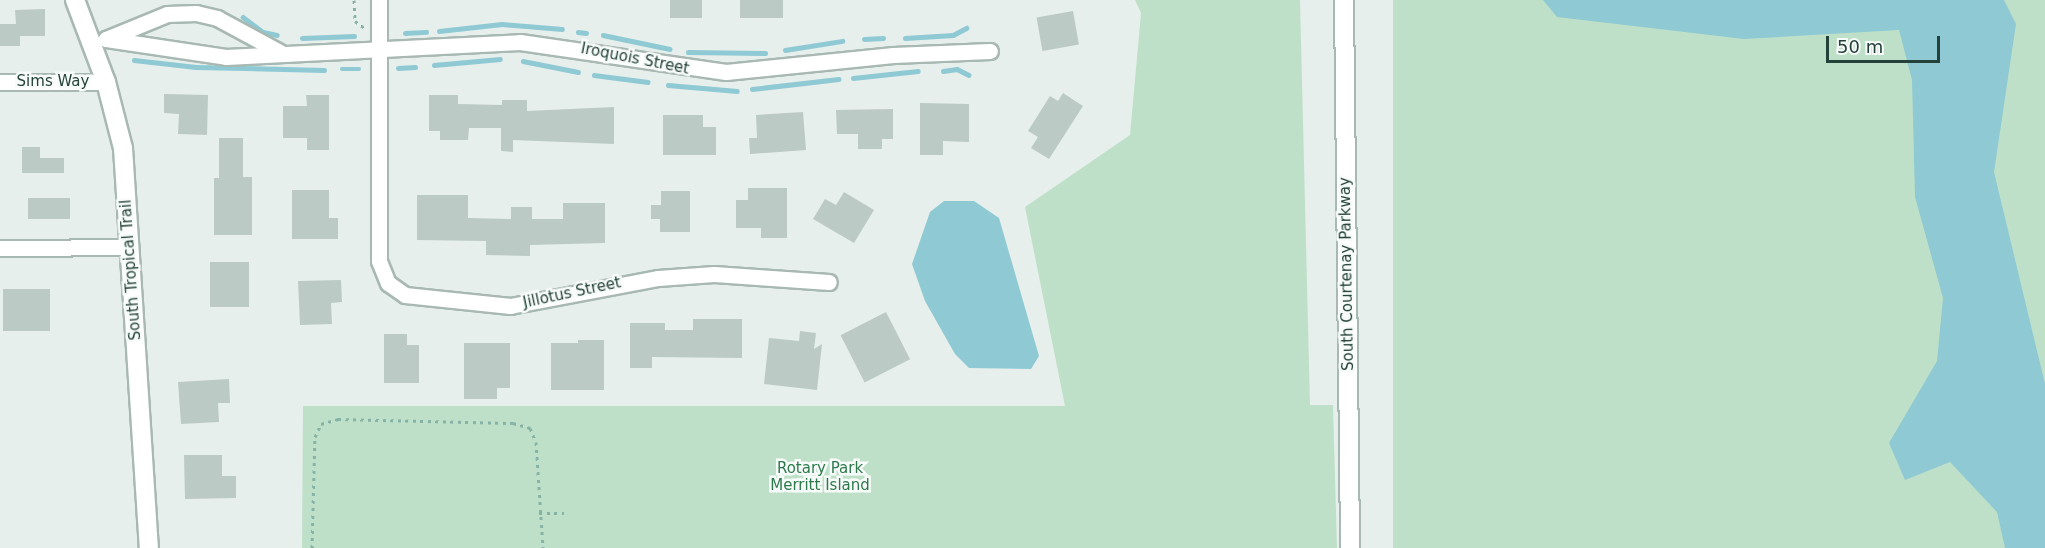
<!DOCTYPE html>
<style>
body{margin:0}
#map{position:relative;width:2045px;height:548px;overflow:hidden;background:#e6efeb;font-family:"DejaVu Sans",sans-serif}
div>[style]{position:absolute}
[style*='--x']{left:calc(var(--x)*1px);top:calc(var(--y)*1px);width:calc(var(--w)*1px);rotate:calc(var(--a)*1deg)}
.green>*{inset:0;background:#bfe0c8;transform-origin:0 0}
.water>*{inset:0;background:#8ec9d4}
.stream>*{height:4.5px;margin:-2.25px;padding:0 2.25px;transform-origin:2.25px;border-radius:2.25px;background:#8ec9d4}
.building>*{inset:0;background:#bbcac4;transform-origin:0 0}
.path>*{height:3px;margin-top:-1.5px;transform-origin:0;background:repeating-linear-gradient(90deg,#86b3a5 0 3px,transparent 0 7.5px)}
.roads{filter:drop-shadow(2px 0 #a8b8b2) drop-shadow(-2px 0 #a8b8b2) drop-shadow(0 2px #a8b8b2) drop-shadow(0 -2px #a8b8b2)}
.street>*{height:15px;margin:-7.5px;padding:0 7.5px;transform-origin:7.5px;border-radius:7.5px;background:#fff}
.secondary>*{height:18px;margin:-9px;padding:0 9px;transform-origin:9px;border-radius:9px;background:#fff}
span{translate:-50% -50%;white-space:nowrap;text-align:center;line-height:1.15;-webkit-text-stroke:5px #f7fbf9;paint-order:stroke}
.street-label{font-size:15px;color:#24423a}
.park-label{font-size:15px;color:#2d7a4b}
.scale{position:absolute;left:1826px;top:36px;width:114px;height:27px;box-sizing:border-box;border:3px solid #24423a;border-top:0;padding-left:8px;font-size:18px;line-height:21px;white-space:nowrap;color:#24423a;-webkit-text-stroke:4px #f7fbf9;paint-order:stroke}
</style>
<div id="map">
<div class="green">
<i style="clip-path:polygon(1135px 0,1300px 0,1310px 405px,1333px 405px,1337px 548px,302px 548px,303px 406px,1065px 406px,1025px 207px,1130px 135px,1141px 13px)"></i>
<i style="left:1393px;top:0;width:652px;height:548px"></i>
</div>
<div class="water">
<i style="clip-path:polygon(1543px 0,2004px 0,2016px 24px,1994px 172px,2045px 384px,2045px 548px,2005px 548px,1997px 512px,1950px 462px,1905px 480px,1889px 443px,1937px 361px,1943px 298px,1915px 197px,1912px 80px,1899px 30px,1744px 39px,1557px 17px)"></i>
<i style="clip-path:polygon(944px 201px,974px 201px,999px 218px,1039px 356px,1031px 369px,969px 368px,955px 354px,925px 301px,912px 264px,930px 212px)"></i>
</div>
<div class="stream">
<i style="--x:243;--y:17;--w:25;--a:37"></i>
<i style="--x:263;--y:32;--w:14;--a:12"></i>
<i style="--x:439;--y:31;--w:63;--a:-6.3"></i>
<i style="--x:502;--y:24;--w:60;--a:4.8"></i>
<i style="--x:578;--y:32;--w:8;--a:7"></i>
<i style="--x:405;--y:33;--w:21;--a:-3"></i>
<i style="--x:603;--y:35;--w:68;--a:11.8"></i>
<i style="--x:302;--y:38;--w:52;--a:-2.2"></i>
<i style="--x:905;--y:38;--w:48;--a:-3.6"></i>
<i style="--x:953;--y:35;--w:15;--a:-28"></i>
<i style="--x:864;--y:39;--w:19;--a:-3"></i>
<i style="--x:785;--y:50;--w:58;--a:-9"></i>
<i style="--x:688;--y:52;--w:77;--a:0.7"></i>
<i style="--x:134;--y:60;--w:62;--a:6.4"></i>
<i style="--x:196;--y:67;--w:128;--a:1.3"></i>
<i style="--x:523;--y:61;--w:56;--a:11.3"></i>
<i style="--x:434;--y:65;--w:66;--a:-5.2"></i>
<i style="--x:398;--y:68;--w:17;--a:-3"></i>
<i style="--x:342;--y:69;--w:17;--a:0"></i>
<i style="--x:943;--y:71;--w:14;--a:-8"></i>
<i style="--x:957;--y:69;--w:13;--a:27"></i>
<i style="--x:594;--y:75;--w:54;--a:7.4"></i>
<i style="--x:853;--y:78;--w:65;--a:-6.1"></i>
<i style="--x:668;--y:85;--w:69;--a:5"></i>
<i style="--x:752;--y:89;--w:87;--a:-6.6"></i>
</div>
<div class="building">
<i style="left:670px;top:0;width:32px;height:18px"></i>
<i style="left:740px;top:0;width:43px;height:18px"></i>
<i style="clip-path:polygon(45px 9px,45px 36px,20px 36px,20px 46px,0 46px,0 24px,16px 24px,15px 10px)"></i>
<i style="left:1073px;top:11px;width:34px;height:37px;rotate:80deg"></i>
<i style="clip-path:polygon(1063px 93px,1083px 106px,1049px 159px,1031px 148px,1038px 137px,1028px 131px,1050px 96px,1058px 101px)"></i>
<i style="clip-path:polygon(164px 94px,208px 95px,207px 135px,178px 134px,179px 114px,164px 113px)"></i>
<i style="clip-path:polygon(306px 95px,329px 95px,329px 150px,307px 150px,307px 138px,283px 138px,283px 106px,307px 106px)"></i>
<i style="clip-path:polygon(429px 95px,458px 95px,458px 104px,502px 105px,502px 100px,527px 100px,527px 111px,614px 107px,614px 144px,513px 140px,513px 152px,501px 151px,501px 128px,469px 128px,468px 140px,440px 140px,440px 131px,429px 131px)"></i>
<i style="clip-path:polygon(920px 103px,969px 104px,969px 142px,943px 141px,943px 155px,920px 155px)"></i>
<i style="clip-path:polygon(893px 109px,893px 139px,882px 139px,882px 149px,858px 149px,858px 134px,837px 134px,836px 110px)"></i>
<i style="clip-path:polygon(803px 112px,806px 150px,750px 154px,749px 138px,757px 138px,756px 115px)"></i>
<i style="clip-path:polygon(663px 115px,703px 115px,703px 127px,716px 127px,716px 155px,663px 155px)"></i>
<i style="clip-path:polygon(219px 138px,243px 138px,243px 177px,252px 177px,252px 235px,214px 235px,214px 178px,219px 178px)"></i>
<i style="clip-path:polygon(22px 147px,40px 147px,40px 158px,64px 158px,64px 173px,22px 173px)"></i>
<i style="clip-path:polygon(748px 188px,787px 188px,787px 238px,761px 238px,761px 228px,736px 228px,736px 200px,748px 200px)"></i>
<i style="clip-path:polygon(292px 190px,329px 190px,329px 218px,338px 218px,338px 239px,292px 239px)"></i>
<i style="clip-path:polygon(661px 191px,690px 191px,690px 232px,660px 232px,660px 219px,651px 219px,651px 205px,661px 205px)"></i>
<i style="clip-path:polygon(844px 192px,874px 210px,854px 243px,813px 219px,825px 199px,836px 205px)"></i>
<i style="clip-path:polygon(417px 195px,468px 195px,468px 218px,511px 219px,511px 207px,532px 207px,532px 219px,563px 219px,563px 203px,605px 203px,605px 243px,530px 245px,530px 256px,486px 255px,486px 241px,417px 240px)"></i>
<i style="left:28px;top:198px;width:42px;height:21px"></i>
<i style="left:210px;top:262px;width:39px;height:45px"></i>
<i style="clip-path:polygon(341px 280px,342px 302px,331px 303px,332px 324px,300px 325px,298px 281px)"></i>
<i style="left:3px;top:289px;width:47px;height:42px"></i>
<i style="left:886px;top:312px;width:53px;height:51px;rotate:63deg"></i>
<i style="clip-path:polygon(693px 319px,742px 319px,742px 358px,652px 357px,652px 368px,630px 368px,630px 323px,665px 323px,665px 330px,693px 330px)"></i>
<i style="clip-path:polygon(800px 331px,816px 333px,814px 349px,822px 344px,817px 390px,764px 384px,769px 338px,799px 341px)"></i>
<i style="clip-path:polygon(384px 334px,407px 334px,407px 345px,419px 345px,419px 383px,384px 383px)"></i>
<i style="clip-path:polygon(578px 340px,604px 340px,604px 390px,551px 390px,551px 343px,578px 343px)"></i>
<i style="clip-path:polygon(464px 343px,510px 343px,510px 388px,497px 388px,497px 399px,464px 399px)"></i>
<i style="clip-path:polygon(229px 379px,230px 403px,218px 403px,219px 422px,181px 424px,178px 382px)"></i>
<i style="clip-path:polygon(184px 455px,222px 455px,222px 476px,236px 476px,236px 498px,185px 499px)"></i>
</div>
<div class="path">
<i style="--x:354;--y:0;--w:21;--a:87"></i>
<i style="--x:355;--y:21;--w:14;--a:36"></i>
<i style="--x:539;--y:513;--w:25;--a:0"></i>
<i style="--x:312;--y:548;--w:111;--a:-88.5"></i>
<i style="--x:315;--y:437;--w:14;--a:-65"></i>
<i style="--x:321;--y:424;--w:18;--a:-16"></i>
<i style="--x:338;--y:419;--w:175;--a:1.3"></i>
<i style="--x:513;--y:423;--w:18;--a:16"></i>
<i style="--x:530;--y:428;--w:15;--a:67"></i>
<i style="--x:536;--y:442;--w:106;--a:86.2"></i>
</div>
<div class="roads">
<div class="street">
<i style="--x:379;--y:0;--w:261;--a:90"></i>
<i style="--x:379;--y:261;--w:24;--a:68"></i>
<i style="--x:388;--y:283;--w:21;--a:35"></i>
<i style="--x:405;--y:295;--w:106;--a:6"></i>
<i style="--x:510;--y:306;--w:151;--a:-10.7"></i>
<i style="--x:658;--y:278;--w:56;--a:-4.1"></i>
<i style="--x:714;--y:274;--w:115;--a:4"></i>
<i style="--x:106;--y:39;--w:121;--a:8.5"></i>
<i style="--x:226;--y:57;--w:294;--a:-2.9"></i>
<i style="--x:520;--y:42;--w:208;--a:8.3"></i>
<i style="--x:726;--y:72;--w:168;--a:-5.8"></i>
<i style="--x:893;--y:55;--w:97;--a:-2.4"></i>
<i style="--x:106;--y:39;--w:66;--a:-22.3"></i>
<i style="--x:167;--y:14;--w:29;--a:-2"></i>
<i style="--x:196;--y:13;--w:22;--a:13"></i>
<i style="--x:217;--y:18;--w:72;--a:28.4"></i>
<i style="--x:0;--y:82;--w:106;--a:0"></i>
<i style="--x:0;--y:248;--w:130;--a:-0.4"></i>
</div>
<div class="secondary">
<i style="--x:75;--y:0;--w:88;--a:69.3"></i>
<i style="--x:106;--y:82;--w:68;--a:75.6"></i>
<i style="--x:123;--y:148;--w:401;--a:86.3"></i>
<i style="--x:1344;--y:0;--w:548;--a:89.37"></i>
</div>
</div>
<div class="street-label">
<span style="left:635px;top:59px;rotate:11deg">Iroquois Street</span>
<span style="left:53px;top:82px">Sims Way</span>
<span style="left:131px;top:270px;rotate:-94deg">South Tropical Trail</span>
<span style="left:1347px;top:274px;rotate:-91deg">South Courtenay Parkway</span>
<span style="left:572px;top:293px;rotate:-12deg">Jillotus Street</span>
</div>
<div class="park-label">
<span style="left:820px;top:477px">Rotary Park<br>Merritt Island</span>
</div>
<div class="scale">50 m</div>
</div>
